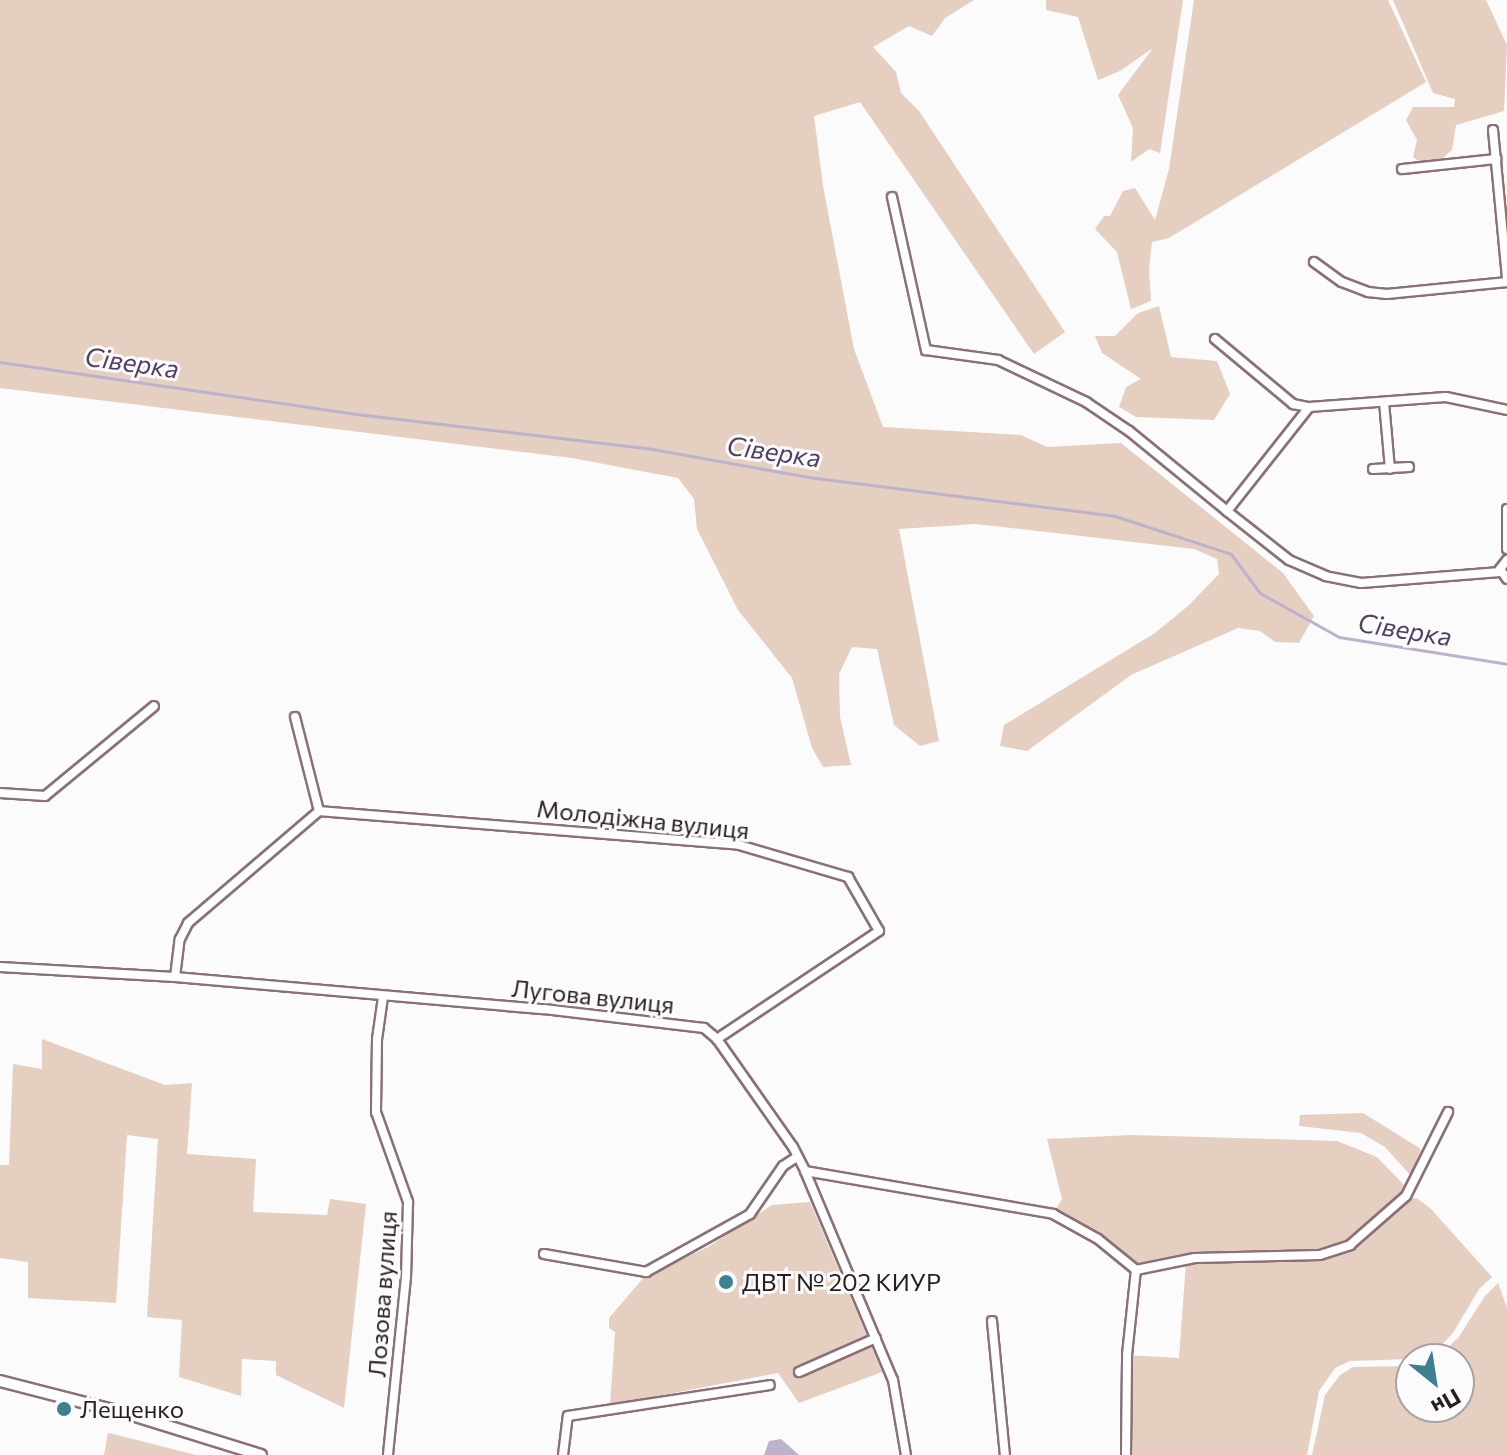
<!DOCTYPE html>
<meta charset="utf-8">
<style>
body{margin:0}
#map{position:relative;width:1507px;height:1455px;overflow:hidden;background:#fbfbfb;font-family:Commissioner,sans-serif}
div>[style]{position:absolute}
[style*='--x']{left:calc(var(--x)*1px);top:calc(var(--y)*1px);width:calc(var(--w)*1px);rotate:calc(var(--a)*1deg)}
.green>*{inset:0;background:#e5cfc0}
.water>*{inset:0;background:#bdb2ce}
.stream>*{height:3px;margin:-1.5px;padding:0 1.5px;transform-origin:1.5px;border-radius:1.5px;background:#bdb2ce}
.roads{filter:drop-shadow(2px 0 #8c7077) drop-shadow(-2px 0 #8c7077) drop-shadow(0 2px #8c7077) drop-shadow(0 -2px #8c7077)}
.minor>*{height:8px;margin:-4px;padding:0 4px;transform-origin:4px;border-radius:4px;background:#fff}
.tertiary>*{height:10px;margin:-5px;padding:0 5px;transform-origin:5px;border-radius:5px;background:#fff}
.dots>*{width:22px;height:22px;translate:-50% -50%;box-sizing:border-box;border:4px solid #fbfbfb;border-radius:50%}
span{translate:-50% -50%;white-space:nowrap;text-align:center;line-height:1.15;-webkit-text-stroke:6px #fbfbfb;paint-order:stroke}
.street-label{font-size:24px;color:#281d20}
.poi-label{font-size:24px;color:#281d20}
.left{translate:0 -50%;text-align:left}
.water-label{font-size:26px;color:#513e67;font-style:italic}
.north{position:absolute;left:1395px;top:1343px;width:80px;height:80px;box-sizing:border-box;background:#fbfbfb;border:2px solid #a7a2a3;border-radius:50%;rotate:150deg;font-size:22px;font-weight:700;line-height:32px;text-align:center;color:#281d20}
.north::after{content:'';display:block;margin:auto;width:28px;height:36px;background:#3f7f92;clip-path:polygon(50% 0,100% 100%,50% 72%,0 100%)}
</style>
<div id="map">
<div class="green">
<i style="clip-path:polygon(0 0,974px 0,945px 18px,932px 36px,909px 26px,873px 47px,896px 72px,901px 93px,919px 111px,1065px 332px,1034px 354px,860px 102px,814px 116px,823px 186px,854px 349px,883px 427px,1021px 435px,1047px 447px,1121px 443px,1283px 573px,1314px 616px,1299px 643px,1275px 642px,1260px 631px,1238px 628px,1131px 675px,1027px 751px,1000px 746px,1004px 725px,1155px 633px,1188px 606px,1219px 574px,1217px 559px,1194px 549px,976px 524px,899px 529px,939px 741px,920px 746px,894px 725px,877px 649px,852px 647px,839px 674px,840px 717px,851px 765px,823px 767px,812px 748px,792px 678px,738px 610px,697px 529px,694px 499px,678px 478px,572px 458px,0 388px)"></i>
<i style="clip-path:polygon(1046px 0,1183px 0,1160px 153px,1149px 149px,1131px 162px,1133px 128px,1118px 95px,1153px 48px,1120px 71px,1098px 80px,1078px 17px,1046px 10px)"></i>
<i style="clip-path:polygon(1194px 0,1388px 0,1426px 82px,1169px 238px,1152px 242px,1149px 269px,1151px 301px,1131px 309px,1117px 252px,1095px 229px,1104px 216px,1110px 216px,1123px 191px,1135px 188px,1155px 220px,1169px 169px)"></i>
<i style="clip-path:polygon(1393px 0,1486px 0,1507px 45px,1504px 111px,1456px 125px,1452px 150px,1440px 160px,1422px 163px,1413px 157px,1417px 140px,1406px 120px,1413px 107px,1454px 107px,1455px 99px,1433px 93px)"></i>
<i style="clip-path:polygon(1159px 306px,1171px 357px,1217px 361px,1230px 394px,1214px 420px,1136px 417px,1119px 407px,1126px 387px,1141px 379px,1102px 353px,1095px 336px,1115px 336px,1138px 313px)"></i>
<i style="clip-path:polygon(42px 1039px,165px 1085px,192px 1083px,187px 1154px,256px 1159px,253px 1212px,327px 1215px,330px 1199px,366px 1204px,344px 1408px,276px 1375px,276px 1361px,242px 1359px,241px 1396px,179px 1377px,182px 1320px,147px 1317px,158px 1139px,127px 1135px,116px 1303px,28px 1298px,28px 1262px,0 1258px,0 1165px,9px 1165px,13px 1064px,42px 1069px)"></i>
<i style="clip-path:polygon(1363px 1113px,1421px 1149px,1415px 1166px,1421px 1171px,1407px 1196px,1418px 1199px,1431px 1209px,1492px 1277px,1479px 1289px,1453px 1333px,1436px 1351px,1411px 1359px,1350px 1361px,1335px 1368px,1319px 1391px,1307px 1455px,1126px 1455px,1127px 1355px,1179px 1358px,1186px 1262px,1136px 1270px,1098px 1239px,1053px 1214px,1062px 1199px,1047px 1139px,1132px 1135px,1337px 1141px,1377px 1157px,1405px 1186px,1411px 1176px,1385px 1147px,1361px 1133px,1299px 1126px,1300px 1115px)"></i>
<i style="clip-path:polygon(810px 1202px,882px 1372px,799px 1403px,778px 1373px,610px 1405px,615px 1332px,609px 1328px,609px 1318px,645px 1276px,708px 1247px,772px 1205px)"></i>
<i style="clip-path:polygon(1498px 1283px,1507px 1308px,1507px 1455px,1312px 1455px,1325px 1395px,1340px 1375px,1353px 1367px,1411px 1366px,1411px 1407px,1459px 1407px,1459px 1359px,1435px 1359px,1458px 1338px,1485px 1296px)"></i>
<i style="clip-path:polygon(108px 1433px,109px 1433px,196px 1455px,104px 1455px)"></i>
</div>
<div class="water">
<i style="clip-path:polygon(781px 1439px,799px 1455px,764px 1455px,769px 1441px)"></i>
</div>
<div class="stream">
<i style="--x:0;--y:362;--w:360;--a:8.3"></i>
<i style="--x:356;--y:414;--w:293;--a:6.7"></i>
<i style="--x:647;--y:448;--w:164;--a:10.2"></i>
<i style="--x:808;--y:477;--w:309;--a:7.2"></i>
<i style="--x:1115;--y:516;--w:122;--a:18.1"></i>
<i style="--x:1231;--y:554;--w:49;--a:53.4"></i>
<i style="--x:1260;--y:593;--w:90;--a:29.1"></i>
<i style="--x:1339;--y:637;--w:170;--a:9.1"></i>
</div>
<div class="roads">
<div class="minor">
<i style="--x:1493;--y:130;--w:149;--a:84.6"></i>
<i style="--x:1402;--y:169;--w:95;--a:-6.1"></i>
<i style="--x:892;--y:197;--w:157;--a:77.5"></i>
<i style="--x:926;--y:350;--w:73;--a:7.9"></i>
<i style="--x:998;--y:360;--w:98;--a:25.5"></i>
<i style="--x:1086;--y:402;--w:52;--a:34"></i>
<i style="--x:1129;--y:431;--w:127;--a:39.2"></i>
<i style="--x:1314;--y:262;--w:34;--a:36"></i>
<i style="--x:1342;--y:282;--w:28;--a:21"></i>
<i style="--x:1368;--y:292;--w:19;--a:6"></i>
<i style="--x:1387;--y:294;--w:121;--a:-5.7"></i>
<i style="--x:1215;--y:339;--w:102;--a:39.8"></i>
<i style="--x:1293;--y:404;--w:16;--a:11"></i>
<i style="--x:1384;--y:402;--w:67;--a:84.9"></i>
<i style="--x:1373;--y:469;--w:36;--a:-3"></i>
<i style="--x:1507;--y:509;--w:40;--a:90"></i>
<i style="--x:1507;--y:560;--w:11;--a:128"></i>
<i style="--x:1500;--y:569;--w:12;--a:55"></i>
<i style="--x:1500;--y:572;--w:139;--a:175.5"></i>
<i style="--x:1361;--y:583;--w:36;--a:-169"></i>
<i style="--x:1326;--y:576;--w:40;--a:-156.6"></i>
<i style="--x:1289;--y:560;--w:79;--a:-141.7"></i>
<i style="--x:1227;--y:511;--w:132;--a:-51.7"></i>
<i style="--x:1309;--y:407;--w:137;--a:-4.2"></i>
<i style="--x:1446;--y:397;--w:62;--a:12"></i>
<i style="--x:295;--y:717;--w:97;--a:75.7"></i>
<i style="--x:0;--y:793;--w:45;--a:3.8"></i>
<i style="--x:45;--y:796;--w:141;--a:-39.5"></i>
<i style="--x:0;--y:967;--w:175;--a:3.3"></i>
<i style="--x:175;--y:977;--w:370;--a:5"></i>
<i style="--x:544;--y:1009;--w:161;--a:6.8"></i>
<i style="--x:704;--y:1028;--w:17;--a:40"></i>
<i style="--x:717;--y:1039;--w:132;--a:54.9"></i>
<i style="--x:793;--y:1147;--w:27;--a:63"></i>
<i style="--x:805;--y:1171;--w:227;--a:67.2"></i>
<i style="--x:893;--y:1380;--w:76;--a:80.2"></i>
<i style="--x:175;--y:977;--w:38;--a:-83"></i>
<i style="--x:180;--y:939;--w:18;--a:-63"></i>
<i style="--x:188;--y:923;--w:172;--a:-40.5"></i>
<i style="--x:319;--y:811;--w:421;--a:4.6"></i>
<i style="--x:739;--y:845;--w:114;--a:16.4"></i>
<i style="--x:848;--y:877;--w:62;--a:60.1"></i>
<i style="--x:879;--y:931;--w:195;--a:146.3"></i>
<i style="--x:383;--y:997;--w:42;--a:98.1"></i>
<i style="--x:377;--y:1039;--w:73;--a:90.8"></i>
<i style="--x:376;--y:1112;--w:96;--a:70.4"></i>
<i style="--x:408;--y:1202;--w:75;--a:91.5"></i>
<i style="--x:406;--y:1277;--w:179;--a:95.8"></i>
<i style="--x:805;--y:1171;--w:252;--a:9.8"></i>
<i style="--x:1053;--y:1214;--w:51;--a:29.1"></i>
<i style="--x:1098;--y:1239;--w:49;--a:39.2"></i>
<i style="--x:1136;--y:1270;--w:60;--a:-11.5"></i>
<i style="--x:1195;--y:1258;--w:125;--a:-1.4"></i>
<i style="--x:1320;--y:1255;--w:32;--a:-18"></i>
<i style="--x:1350;--y:1245;--w:74;--a:-41.2"></i>
<i style="--x:1406;--y:1196;--w:94;--a:-63.4"></i>
<i style="--x:544;--y:1254;--w:104;--a:10"></i>
<i style="--x:646;--y:1272;--w:119;--a:-29.1"></i>
<i style="--x:750;--y:1214;--w:58;--a:-55.5"></i>
<i style="--x:783;--y:1166;--w:17;--a:-33"></i>
<i style="--x:992;--y:1321;--w:135;--a:84.5"></i>
<i style="--x:799;--y:1372;--w:84;--a:-23.8"></i>
<i style="--x:563;--y:1455;--w:39;--a:-83"></i>
<i style="--x:568;--y:1416;--w:204;--a:-8.7"></i>
<i style="--x:1126;--y:1455;--w:100;--a:-89.4"></i>
<i style="--x:1127;--y:1355;--w:85;--a:-84"></i>
</div>
<div class="tertiary">
<i style="--x:0;--y:1381;--w:136;--a:14.4"></i>
<i style="--x:132;--y:1415;--w:135;--a:17.2"></i>
</div>
</div>
<div class="dots">
<i style="left:726px;top:1282px;background:#3f7f92"></i>
<i style="left:64px;top:1409px;background:#3f7f92"></i>
</div>
<div class="street-label">
<span style="left:643px;top:819px;rotate:6deg">Молодіжна вулиця</span>
<span style="left:593px;top:996px;rotate:6deg">Лугова вулиця</span>
<span style="left:382px;top:1294px;rotate:-86deg">Лозова вулиця</span>
</div>
<div class="poi-label">
<span class="left" style="left:742px;top:1282px">ДВТ № 202 КИУР</span>
<span class="left" style="left:80px;top:1409px">Лещенко</span>
</div>
<div class="water-label">
<span style="left:132px;top:362px;rotate:8deg">Сіверка</span>
<span style="left:774px;top:451px;rotate:8deg">Сіверка</span>
<span style="left:1405px;top:629px;rotate:9deg">Сіверка</span>
</div>
<div class="north">Пн</div>
</div>
